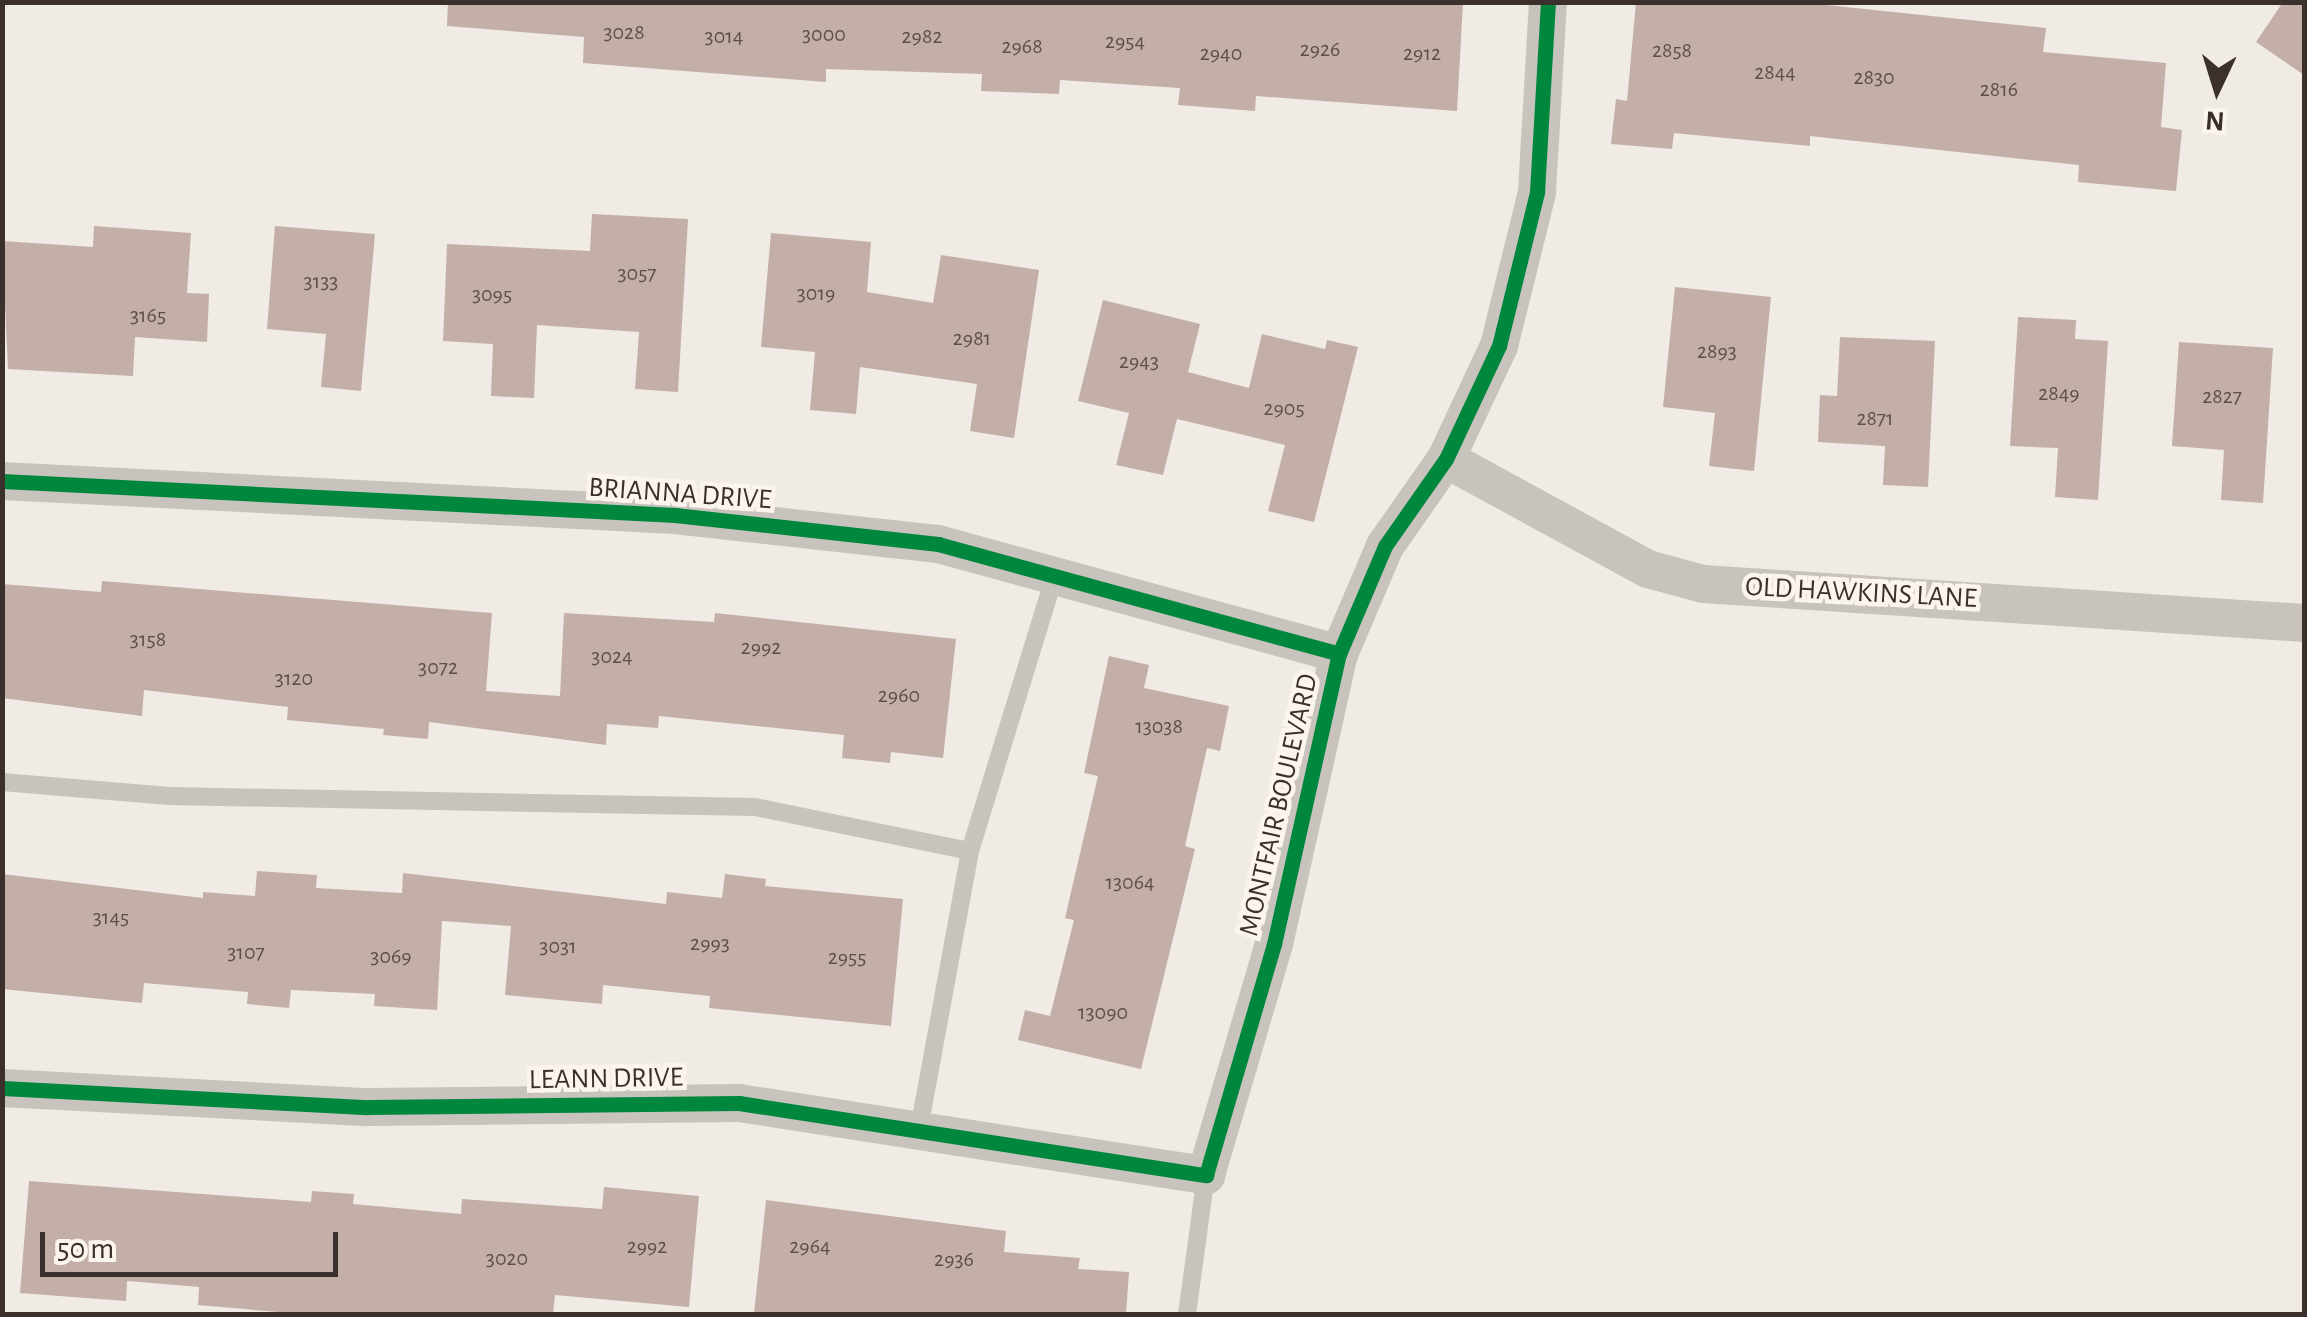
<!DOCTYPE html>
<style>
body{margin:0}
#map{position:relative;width:2307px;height:1317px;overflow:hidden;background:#f0ebe5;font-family:"Alegreya Sans",sans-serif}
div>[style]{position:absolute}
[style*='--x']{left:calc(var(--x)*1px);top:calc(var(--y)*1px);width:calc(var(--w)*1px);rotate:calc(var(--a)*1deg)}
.building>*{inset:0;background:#c3afa7}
.lane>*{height:18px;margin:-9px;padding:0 9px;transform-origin:9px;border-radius:9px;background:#c9c3be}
.street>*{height:38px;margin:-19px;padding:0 19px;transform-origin:19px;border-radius:19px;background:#c9c3be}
.cycleway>*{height:15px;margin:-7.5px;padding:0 7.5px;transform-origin:7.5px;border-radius:7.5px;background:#00873e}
span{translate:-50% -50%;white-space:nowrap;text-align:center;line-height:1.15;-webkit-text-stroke:9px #fbf5ee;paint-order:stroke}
.number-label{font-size:22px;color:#5d504a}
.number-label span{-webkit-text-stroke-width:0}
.street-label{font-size:28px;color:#3b302b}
.frame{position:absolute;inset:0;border:5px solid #3b302b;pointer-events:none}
.north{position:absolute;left:2167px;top:40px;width:100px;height:100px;-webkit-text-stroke:8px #fbf5ee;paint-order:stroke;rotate:184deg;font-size:28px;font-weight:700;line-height:40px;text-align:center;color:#3b302b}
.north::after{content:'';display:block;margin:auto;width:35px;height:45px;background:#3b302b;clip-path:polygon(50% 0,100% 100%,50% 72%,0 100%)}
.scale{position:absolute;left:40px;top:1232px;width:298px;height:45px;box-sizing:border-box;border:5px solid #3b302b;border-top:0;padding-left:12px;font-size:30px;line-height:35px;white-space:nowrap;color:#3b302b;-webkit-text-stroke:8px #fbf5ee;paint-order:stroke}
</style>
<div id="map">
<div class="building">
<i style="clip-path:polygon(448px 2px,1463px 2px,1457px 111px,1256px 96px,1255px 111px,1178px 105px,1180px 88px,1060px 80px,1059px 94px,981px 91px,982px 74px,826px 69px,826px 82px,583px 63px,584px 37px,447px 26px)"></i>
<i style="clip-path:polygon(1636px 2px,1817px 4px,2046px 28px,2043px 52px,2166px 63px,2161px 127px,2182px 130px,2176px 191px,2078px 182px,2079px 165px,1810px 136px,1810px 146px,1674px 133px,1672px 149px,1611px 144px,1616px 99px,1627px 101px)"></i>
<i style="clip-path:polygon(2283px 2px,2304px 2px,2304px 75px,2256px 42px)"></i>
<i style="clip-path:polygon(592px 214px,688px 219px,678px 392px,635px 389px,639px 332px,537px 325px,534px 398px,491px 396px,493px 344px,443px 341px,447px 244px,590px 251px)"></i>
<i style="clip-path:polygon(94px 226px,191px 233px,187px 293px,209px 294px,207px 342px,135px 337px,133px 376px,8px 369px,2px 241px,93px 247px)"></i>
<i style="clip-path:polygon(275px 226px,375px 234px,361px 391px,321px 387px,326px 334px,267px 329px)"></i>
<i style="clip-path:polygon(771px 233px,871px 242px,867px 292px,933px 303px,941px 255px,1039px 270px,1014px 438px,970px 431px,977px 384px,860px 367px,856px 414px,810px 410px,815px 352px,761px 347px)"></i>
<i style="clip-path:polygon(1675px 287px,1771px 297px,1754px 471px,1709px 466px,1715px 413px,1663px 407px)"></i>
<i style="clip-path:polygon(1103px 300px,1200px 324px,1188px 372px,1249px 388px,1262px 334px,1325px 349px,1327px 340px,1358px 347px,1314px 522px,1268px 511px,1285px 445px,1177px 419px,1163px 475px,1116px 465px,1129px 413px,1078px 401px)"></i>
<i style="clip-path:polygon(2018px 317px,2076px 320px,2075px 339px,2108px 341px,2098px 500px,2055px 497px,2058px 448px,2010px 446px)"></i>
<i style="clip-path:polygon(1840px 337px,1935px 341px,1928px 487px,1883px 485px,1885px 446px,1818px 442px,1820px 395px,1837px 396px)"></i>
<i style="clip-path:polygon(2179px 342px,2273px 348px,2263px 503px,2221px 500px,2224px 450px,2172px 446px)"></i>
<i style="clip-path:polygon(102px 581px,492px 613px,486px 691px,560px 696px,564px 613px,714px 622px,715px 613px,956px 639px,943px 758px,891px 752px,890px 763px,842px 758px,844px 735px,659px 716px,658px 728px,607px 724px,606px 745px,429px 722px,428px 739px,383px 735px,384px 729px,287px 720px,288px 707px,144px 690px,142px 716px,2px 698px,2px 584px,101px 592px)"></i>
<i style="clip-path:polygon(1109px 656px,1149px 665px,1144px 688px,1229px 706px,1220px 751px,1207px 748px,1185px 846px,1195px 849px,1141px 1069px,1018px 1040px,1025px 1010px,1050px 1016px,1074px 920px,1065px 918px,1098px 776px,1084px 773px)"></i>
<i style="clip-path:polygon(257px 871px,317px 875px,316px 888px,402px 893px,403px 873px,666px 904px,667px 892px,722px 898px,725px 874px,766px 879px,765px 886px,903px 899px,891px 1026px,709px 1008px,710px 996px,603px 985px,602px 1004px,505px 995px,511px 926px,442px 921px,437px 1010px,374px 1006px,375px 994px,291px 990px,289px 1008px,247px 1004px,248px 992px,144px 983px,142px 1003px,2px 989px,2px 874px,203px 898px,203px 892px,255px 896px)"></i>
<i style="clip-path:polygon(29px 1181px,311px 1202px,312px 1191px,354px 1194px,353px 1204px,461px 1214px,462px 1199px,602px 1209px,604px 1187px,699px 1196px,689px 1307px,555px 1295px,553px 1314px,301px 1314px,198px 1305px,199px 1287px,127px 1281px,126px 1301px,20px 1293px)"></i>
<i style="clip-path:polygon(766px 1200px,1006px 1231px,1004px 1252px,1080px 1258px,1078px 1269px,1129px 1272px,1126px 1314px,754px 1314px)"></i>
</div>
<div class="lane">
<i style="--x:2;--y:782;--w:168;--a:4.8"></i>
<i style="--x:169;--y:796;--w:586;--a:1.08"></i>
<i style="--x:755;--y:807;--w:219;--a:11.6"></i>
<i style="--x:970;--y:851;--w:293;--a:-72.9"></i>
<i style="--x:919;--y:1129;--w:283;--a:-79.6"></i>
<i style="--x:1187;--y:1314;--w:140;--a:-82.2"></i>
</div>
<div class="street">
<i style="--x:1446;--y:459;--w:230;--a:28.6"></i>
<i style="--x:1648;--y:569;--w:57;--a:15.3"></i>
<i style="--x:1703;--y:584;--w:602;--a:3.71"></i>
<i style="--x:2;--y:481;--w:674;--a:2.89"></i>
<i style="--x:675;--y:515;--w:265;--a:6.3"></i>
<i style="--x:938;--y:544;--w:416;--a:15.3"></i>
<i style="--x:2;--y:1088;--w:366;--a:3"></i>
<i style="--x:368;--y:1107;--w:371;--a:-0.6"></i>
<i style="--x:739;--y:1103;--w:473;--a:8.8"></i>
<i style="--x:1206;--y:1175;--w:241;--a:-73.6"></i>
<i style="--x:1274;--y:944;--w:297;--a:-77.4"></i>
<i style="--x:1339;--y:654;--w:117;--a:-66.9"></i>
<i style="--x:1385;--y:546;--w:106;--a:-55"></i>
<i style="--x:1446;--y:459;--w:125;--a:-64.9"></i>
<i style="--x:1499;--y:346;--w:159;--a:-76.1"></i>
<i style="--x:1537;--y:192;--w:190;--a:-86.7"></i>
</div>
<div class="cycleway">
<i style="--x:2;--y:481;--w:674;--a:2.89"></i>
<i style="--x:675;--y:515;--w:265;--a:6.3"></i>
<i style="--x:938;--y:544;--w:416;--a:15.3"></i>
<i style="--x:2;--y:1088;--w:366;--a:3"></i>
<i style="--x:368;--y:1107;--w:371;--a:-0.6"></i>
<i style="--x:739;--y:1103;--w:473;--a:8.8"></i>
<i style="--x:1206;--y:1175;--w:241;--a:-73.6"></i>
<i style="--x:1274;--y:944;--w:297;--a:-77.4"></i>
<i style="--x:1339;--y:654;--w:117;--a:-66.9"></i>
<i style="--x:1385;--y:546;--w:106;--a:-55"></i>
<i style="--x:1446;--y:459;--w:125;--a:-64.9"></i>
<i style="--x:1499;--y:346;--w:159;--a:-76.1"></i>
<i style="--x:1537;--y:192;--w:190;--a:-86.7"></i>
</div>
<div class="number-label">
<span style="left:624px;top:33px">3028</span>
<span style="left:824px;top:35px">3000</span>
<span style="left:724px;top:37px">3014</span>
<span style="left:922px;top:37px">2982</span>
<span style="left:1125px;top:42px">2954</span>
<span style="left:1022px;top:47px">2968</span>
<span style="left:1320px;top:50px">2926</span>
<span style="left:1672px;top:51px">2858</span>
<span style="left:1221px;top:54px">2940</span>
<span style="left:1422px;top:54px">2912</span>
<span style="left:1775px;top:73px">2844</span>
<span style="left:1874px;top:78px">2830</span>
<span style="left:1999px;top:90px">2816</span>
<span style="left:637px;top:274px">3057</span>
<span style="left:321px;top:282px">3133</span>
<span style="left:816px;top:294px">3019</span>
<span style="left:492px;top:295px">3095</span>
<span style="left:148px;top:316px">3165</span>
<span style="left:972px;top:339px">2981</span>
<span style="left:1717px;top:352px">2893</span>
<span style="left:1139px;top:362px">2943</span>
<span style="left:2059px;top:394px">2849</span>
<span style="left:2222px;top:397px">2827</span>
<span style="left:1284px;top:409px">2905</span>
<span style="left:1875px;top:419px">2871</span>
<span style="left:148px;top:640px">3158</span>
<span style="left:761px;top:648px">2992</span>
<span style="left:612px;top:657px">3024</span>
<span style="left:438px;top:668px">3072</span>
<span style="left:294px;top:679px">3120</span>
<span style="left:899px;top:696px">2960</span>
<span style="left:1159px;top:727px">13038</span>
<span style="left:1130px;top:883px">13064</span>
<span style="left:111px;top:918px">3145</span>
<span style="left:710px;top:944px">2993</span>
<span style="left:558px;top:947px">3031</span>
<span style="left:246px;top:953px">3107</span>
<span style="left:391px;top:957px">3069</span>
<span style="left:847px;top:958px">2955</span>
<span style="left:1103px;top:1013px">13090</span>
<span style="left:647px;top:1247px">2992</span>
<span style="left:810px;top:1247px">2964</span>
<span style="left:507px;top:1259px">3020</span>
<span style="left:954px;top:1260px">2936</span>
</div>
<div class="street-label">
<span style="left:680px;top:494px;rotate:4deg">BRIANNA DRIVE</span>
<span style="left:1861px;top:593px;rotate:3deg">OLD HAWKINS LANE</span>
<span style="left:1279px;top:805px;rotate:-77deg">MONTFAIR BOULEVARD</span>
<span style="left:606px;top:1079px;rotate:-1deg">LEANN DRIVE</span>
</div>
<div class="frame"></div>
<div class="north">N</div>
<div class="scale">50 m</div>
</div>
